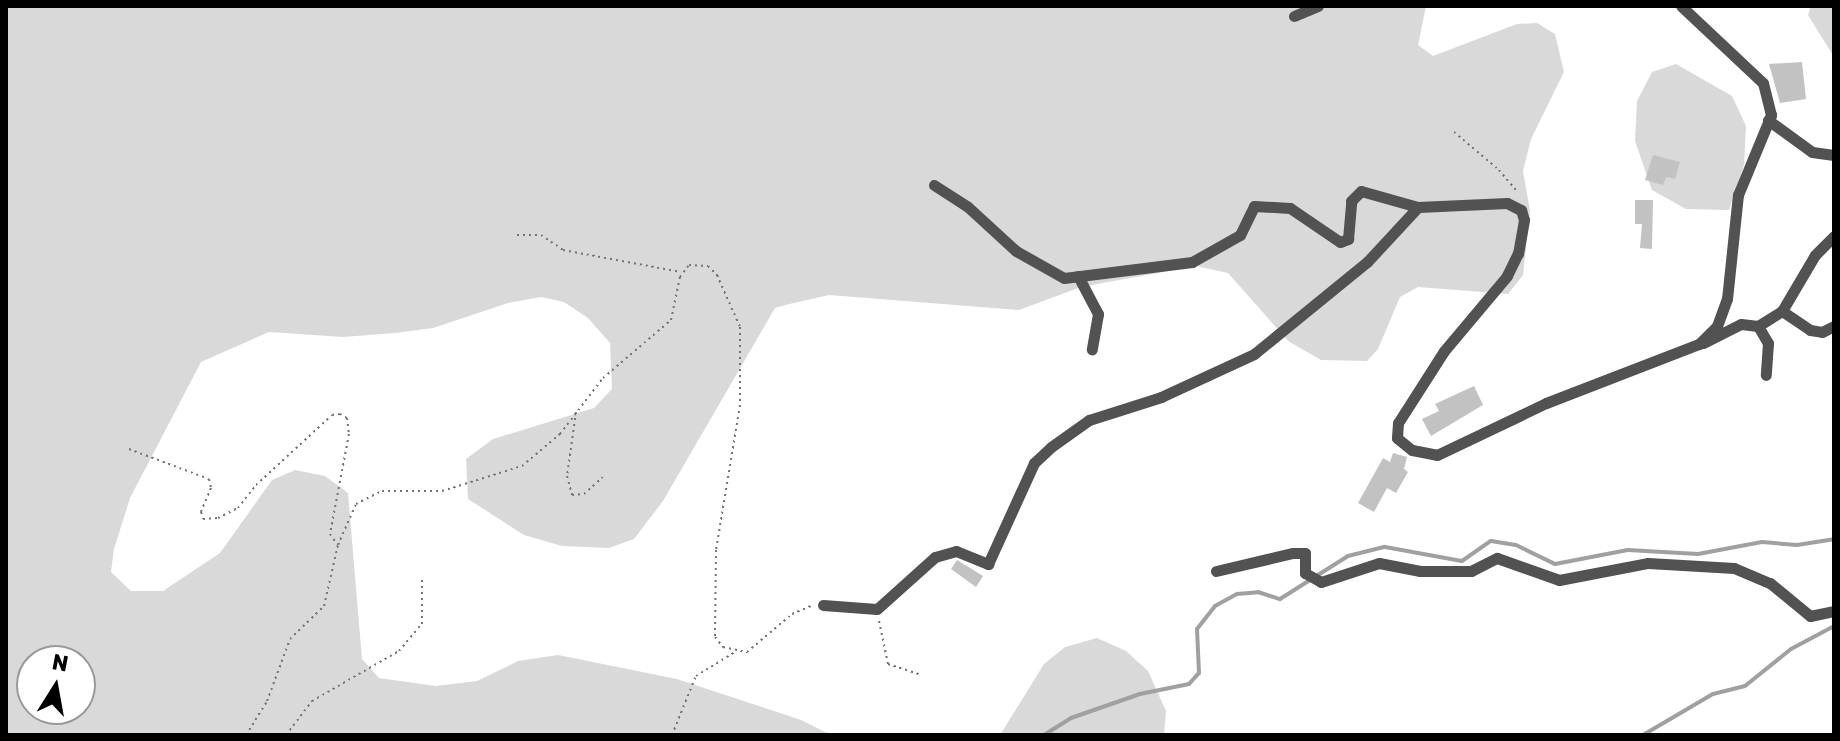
<!DOCTYPE html>
<style>
body{margin:0}
#map{position:relative;width:1840px;height:741px;overflow:hidden;background:#fff;font-family:Rubik,sans-serif}
div>[style]{position:absolute}
[style*='--x']{left:calc(var(--x)*1px);top:calc(var(--y)*1px);width:calc(var(--w)*1px);rotate:calc(var(--a)*1deg)}
.green>*{inset:0;background:#d9d9d9}
.stream>*{height:4px;margin:-2px;padding:0 2px;transform-origin:2px;border-radius:2px;background:#a0a0a0}
.building>*{inset:0;background:#c2c2c2}
.path>*{height:2px;margin-top:-1px;transform-origin:0;background:repeating-linear-gradient(90deg,#747474 0 2px,transparent 0 6px)}
.minor>*{height:11px;margin:-5.5px;padding:0 5.5px;transform-origin:5.5px;border-radius:5.5px;background:#525252}
span{translate:-50% -50%;white-space:nowrap;text-align:center;line-height:1.15;-webkit-text-stroke:6px #fff;paint-order:stroke}
.frame{position:absolute;inset:0;border:8px solid #000;pointer-events:none}
.north{position:absolute;left:16px;top:645px;width:80px;height:80px;box-sizing:border-box;background:#fff;border:2px solid #999;border-radius:50%;rotate:11deg;font-size:22px;font-weight:700;line-height:32px;text-align:center;color:#000}
.north::after{content:'';display:block;margin:auto;width:28px;height:36px;background:#000;clip-path:polygon(50% 0,100% 100%,50% 72%,0 100%)}
</style>
<div id="map">
<div class="green">
<i style="clip-path:polygon(evenodd,6px 6px,1426px 6px,1418px 45px,1433px 56px,1517px 24px,1537px 23px,1555px 34px,1564px 72px,1531px 139px,1523px 171px,1530px 211px,1523px 275px,1508px 294px,1418px 287px,1400px 297px,1378px 349px,1367px 361px,1321px 360px,1288px 341px,1228px 273px,1196px 266px,1081px 287px,1019px 310px,829px 295px,785px 305px,775px 308px,663px 501px,634px 539px,609px 548px,562px 546px,524px 535px,468px 499px,466px 459px,493px 439px,594px 408px,612px 389px,610px 343px,588px 318px,564px 302px,541px 297px,508px 303px,433px 328px,395px 333px,343px 337px,269px 332px,201px 362px,130px 498px,114px 549px,111px 572px,131px 591px,163px 591px,220px 553px,272px 480px,295px 470px,325px 476px,348px 493px,362px 659px,379px 678px,436px 686px,477px 681px,518px 661px,558px 655px,677px 679px,801px 720px,831px 735px,6px 735px,6px 6px,32px 661px,80px 661px,80px 709px,32px 709px,32px 661px)"></i>
<i style="clip-path:polygon(1811px 6px,1834px 6px,1834px 57px,1808px 15px)"></i>
<i style="clip-path:polygon(1676px 64px,1732px 96px,1746px 126px,1744px 165px,1729px 210px,1686px 209px,1652px 190px,1635px 141px,1637px 101px,1652px 72px)"></i>
<i style="clip-path:polygon(1097px 638px,1126px 651px,1148px 671px,1166px 711px,1164px 735px,1000px 735px,1044px 664px,1065px 647px)"></i>
</div>
<div class="stream">
<i style="--x:1044;--y:735;--w:32;--a:-32"></i>
<i style="--x:1071;--y:718;--w:73;--a:-19.2"></i>
<i style="--x:1140;--y:694;--w:50;--a:-11.5"></i>
<i style="--x:1189;--y:684;--w:15;--a:-48"></i>
<i style="--x:1199;--y:673;--w:44;--a:-92.6"></i>
<i style="--x:1197;--y:629;--w:29;--a:-52"></i>
<i style="--x:1215;--y:606;--w:25;--a:-29"></i>
<i style="--x:1237;--y:594;--w:21;--a:-5"></i>
<i style="--x:1258;--y:592;--w:23;--a:18"></i>
<i style="--x:1280;--y:599;--w:80;--a:-32.3"></i>
<i style="--x:1348;--y:556;--w:38;--a:-14"></i>
<i style="--x:1385;--y:547;--w:78;--a:10.3"></i>
<i style="--x:1462;--y:561;--w:35;--a:-35"></i>
<i style="--x:1491;--y:541;--w:25;--a:9"></i>
<i style="--x:1516;--y:545;--w:43;--a:26"></i>
<i style="--x:1555;--y:564;--w:74;--a:-10.9"></i>
<i style="--x:1628;--y:550;--w:70;--a:3.3"></i>
<i style="--x:1698;--y:554;--w:65;--a:-10.6"></i>
<i style="--x:1762;--y:542;--w:35;--a:5"></i>
<i style="--x:1797;--y:545;--w:37;--a:-9"></i>
<i style="--x:1643;--y:735;--w:81;--a:-30.4"></i>
<i style="--x:1713;--y:694;--w:33;--a:-14"></i>
<i style="--x:1745;--y:686;--w:59;--a:-38.8"></i>
<i style="--x:1791;--y:649;--w:49;--a:-28.1"></i>
</div>
<div class="building">
<i style="clip-path:polygon(1802px 62px,1806px 99px,1780px 103px,1769px 64px)"></i>
<i style="clip-path:polygon(1653px 155px,1680px 162px,1675px 179px,1666px 177px,1663px 185px,1645px 180px)"></i>
<i style="clip-path:polygon(1635px 200px,1653px 200px,1652px 249px,1640px 248px,1642px 224px,1635px 224px)"></i>
<i style="clip-path:polygon(1474px 386px,1483px 405px,1431px 436px,1422px 419px,1439px 411px,1435px 404px)"></i>
<i style="clip-path:polygon(1393px 453px,1407px 457px,1404px 469px,1408px 472px,1396px 493px,1387px 488px,1374px 512px,1358px 503px,1383px 458px,1390px 462px)"></i>
<i style="clip-path:polygon(957px 560px,983px 576px,976px 587px,951px 569px)"></i>
</div>
<div class="path">
<i style="--x:1454;--y:132;--w:59;--a:40.2"></i>
<i style="--x:1499;--y:170;--w:30;--a:50"></i>
<i style="--x:517;--y:235;--w:24;--a:0"></i>
<i style="--x:541;--y:235;--w:27;--a:34"></i>
<i style="--x:563;--y:250;--w:120;--a:10.6"></i>
<i style="--x:576;--y:412;--w:65;--a:98"></i>
<i style="--x:567;--y:476;--w:20;--a:75"></i>
<i style="--x:572;--y:495;--w:12;--a:-5"></i>
<i style="--x:584;--y:494;--w:25;--a:-42"></i>
<i style="--x:129;--y:449;--w:85;--a:20.6"></i>
<i style="--x:209;--y:479;--w:9;--a:77"></i>
<i style="--x:211;--y:488;--w:26;--a:113"></i>
<i style="--x:201;--y:512;--w:7;--a:74"></i>
<i style="--x:203;--y:519;--w:15;--a:-4"></i>
<i style="--x:218;--y:518;--w:22;--a:-27"></i>
<i style="--x:238;--y:508;--w:29;--a:-52"></i>
<i style="--x:256;--y:485;--w:103;--a:-42.6"></i>
<i style="--x:332;--y:415;--w:8;--a:-7"></i>
<i style="--x:340;--y:414;--w:8;--a:30"></i>
<i style="--x:347;--y:418;--w:16;--a:83"></i>
<i style="--x:349;--y:434;--w:102;--a:100.8"></i>
<i style="--x:330;--y:534;--w:12;--a:55"></i>
<i style="--x:879;--y:621;--w:44;--a:78.2"></i>
<i style="--x:888;--y:664;--w:33;--a:18"></i>
<i style="--x:246;--y:735;--w:40;--a:-58"></i>
<i style="--x:267;--y:701;--w:66;--a:-69.6"></i>
<i style="--x:290;--y:639;--w:47;--a:-44.1"></i>
<i style="--x:324;--y:606;--w:63;--a:-77.1"></i>
<i style="--x:338;--y:545;--w:45;--a:-66.3"></i>
<i style="--x:356;--y:504;--w:29;--a:-27"></i>
<i style="--x:382;--y:491;--w:60;--a:0"></i>
<i style="--x:442;--y:491;--w:84;--a:-17.4"></i>
<i style="--x:522;--y:466;--w:50;--a:-40.1"></i>
<i style="--x:560;--y:434;--w:71;--a:-52.5"></i>
<i style="--x:603;--y:378;--w:89;--a:-40.5"></i>
<i style="--x:671;--y:320;--w:44;--a:-78.2"></i>
<i style="--x:680;--y:277;--w:15;--a:-53"></i>
<i style="--x:689;--y:265;--w:19;--a:3"></i>
<i style="--x:708;--y:266;--w:13;--a:45"></i>
<i style="--x:717;--y:275;--w:57;--a:66.1"></i>
<i style="--x:740;--y:327;--w:78;--a:90"></i>
<i style="--x:740;--y:405;--w:147;--a:99.4"></i>
<i style="--x:716;--y:550;--w:87;--a:90.7"></i>
<i style="--x:715;--y:637;--w:13;--a:51"></i>
<i style="--x:723;--y:647;--w:25;--a:12"></i>
<i style="--x:747;--y:652;--w:59;--a:-40.2"></i>
<i style="--x:792;--y:614;--w:21;--a:-23"></i>
<i style="--x:286;--y:735;--w:43;--a:-52.6"></i>
<i style="--x:312;--y:701;--w:100;--a:-29.9"></i>
<i style="--x:399;--y:651;--w:35;--a:-50"></i>
<i style="--x:422;--y:624;--w:46;--a:-90"></i>
<i style="--x:672;--y:735;--w:64;--a:-67.9"></i>
<i style="--x:696;--y:676;--w:46;--a:-31.6"></i>
</div>
<div class="minor">
<i style="--x:1294;--y:16;--w:26;--a:-23"></i>
<i style="--x:1768;--y:120;--w:54;--a:36"></i>
<i style="--x:1812;--y:152;--w:22;--a:8"></i>
<i style="--x:934;--y:185;--w:40;--a:32.9"></i>
<i style="--x:968;--y:207;--w:65;--a:42.5"></i>
<i style="--x:1016;--y:251;--w:55;--a:29.4"></i>
<i style="--x:1064;--y:278;--w:129;--a:-7.1"></i>
<i style="--x:1192;--y:262;--w:55;--a:-29.4"></i>
<i style="--x:1240;--y:235;--w:32;--a:-64"></i>
<i style="--x:1254;--y:206;--w:36;--a:3"></i>
<i style="--x:1290;--y:208;--w:60;--a:34.2"></i>
<i style="--x:1340;--y:242;--w:9;--a:-21"></i>
<i style="--x:1348;--y:239;--w:38;--a:-85"></i>
<i style="--x:1351;--y:201;--w:14;--a:-45"></i>
<i style="--x:1361;--y:191;--w:59;--a:15.7"></i>
<i style="--x:1418;--y:207;--w:89;--a:-2.6"></i>
<i style="--x:1507;--y:203;--w:16;--a:27"></i>
<i style="--x:1521;--y:210;--w:10;--a:73"></i>
<i style="--x:1524;--y:220;--w:34;--a:100"></i>
<i style="--x:1518;--y:253;--w:25;--a:116"></i>
<i style="--x:1507;--y:276;--w:98;--a:130"></i>
<i style="--x:1444;--y:351;--w:85;--a:122.6"></i>
<i style="--x:1398;--y:423;--w:15;--a:94"></i>
<i style="--x:1397;--y:438;--w:19;--a:39"></i>
<i style="--x:1412;--y:450;--w:25;--a:11"></i>
<i style="--x:1437;--y:455;--w:121;--a:-25.5"></i>
<i style="--x:1546;--y:403;--w:164;--a:-21.1"></i>
<i style="--x:1699;--y:344;--w:25;--a:-45"></i>
<i style="--x:1717;--y:326;--w:29;--a:-70"></i>
<i style="--x:1727;--y:299;--w:105;--a:-84"></i>
<i style="--x:1738;--y:195;--w:87;--a:-67.6"></i>
<i style="--x:1771;--y:115;--w:33;--a:-104"></i>
<i style="--x:1763;--y:83;--w:112;--a:-136.8"></i>
<i style="--x:1078;--y:276;--w:43;--a:62.2"></i>
<i style="--x:1098;--y:314;--w:36;--a:100"></i>
<i style="--x:1782;--y:311;--w:65;--a:-59.5"></i>
<i style="--x:1815;--y:255;--w:27;--a:-45"></i>
<i style="--x:1758;--y:326;--w:28;--a:-32"></i>
<i style="--x:1782;--y:311;--w:34;--a:34"></i>
<i style="--x:1810;--y:330;--w:12;--a:9"></i>
<i style="--x:1822;--y:332;--w:13;--a:-27"></i>
<i style="--x:1703;--y:343;--w:42;--a:-26.6"></i>
<i style="--x:1741;--y:324;--w:17;--a:7"></i>
<i style="--x:1758;--y:326;--w:20;--a:60"></i>
<i style="--x:1768;--y:343;--w:32;--a:94"></i>
<i style="--x:1216;--y:571;--w:79;--a:-13.2"></i>
<i style="--x:1293;--y:553;--w:12;--a:0"></i>
<i style="--x:1305;--y:553;--w:20;--a:90"></i>
<i style="--x:1305;--y:573;--w:18;--a:29"></i>
<i style="--x:1321;--y:582;--w:61;--a:-18.1"></i>
<i style="--x:1379;--y:563;--w:42;--a:11"></i>
<i style="--x:1420;--y:571;--w:51;--a:0"></i>
<i style="--x:1471;--y:571;--w:29;--a:-27"></i>
<i style="--x:1497;--y:558;--w:66;--a:19.5"></i>
<i style="--x:1559;--y:580;--w:91;--a:-10.8"></i>
<i style="--x:1648;--y:563;--w:86;--a:3.3"></i>
<i style="--x:1734;--y:568;--w:39;--a:23"></i>
<i style="--x:1770;--y:583;--w:52;--a:39.5"></i>
<i style="--x:1810;--y:616;--w:25;--a:-12"></i>
<i style="--x:823;--y:605;--w:54;--a:4.2"></i>
<i style="--x:877;--y:609;--w:78;--a:-41.9"></i>
<i style="--x:935;--y:557;--w:22;--a:-16"></i>
<i style="--x:956;--y:551;--w:35;--a:22"></i>
<i style="--x:988;--y:564;--w:111;--a:-65.5"></i>
<i style="--x:1034;--y:463;--w:23;--a:-43"></i>
<i style="--x:1051;--y:447;--w:47;--a:-35.4"></i>
<i style="--x:1089;--y:420;--w:76;--a:-17.7"></i>
<i style="--x:1161;--y:397;--w:102;--a:-24.8"></i>
<i style="--x:1254;--y:354;--w:146;--a:-39.2"></i>
<i style="--x:1367;--y:262;--w:75;--a:-47.2"></i>
</div>
<div class="frame"></div>
<div class="north">N</div>
</div>
